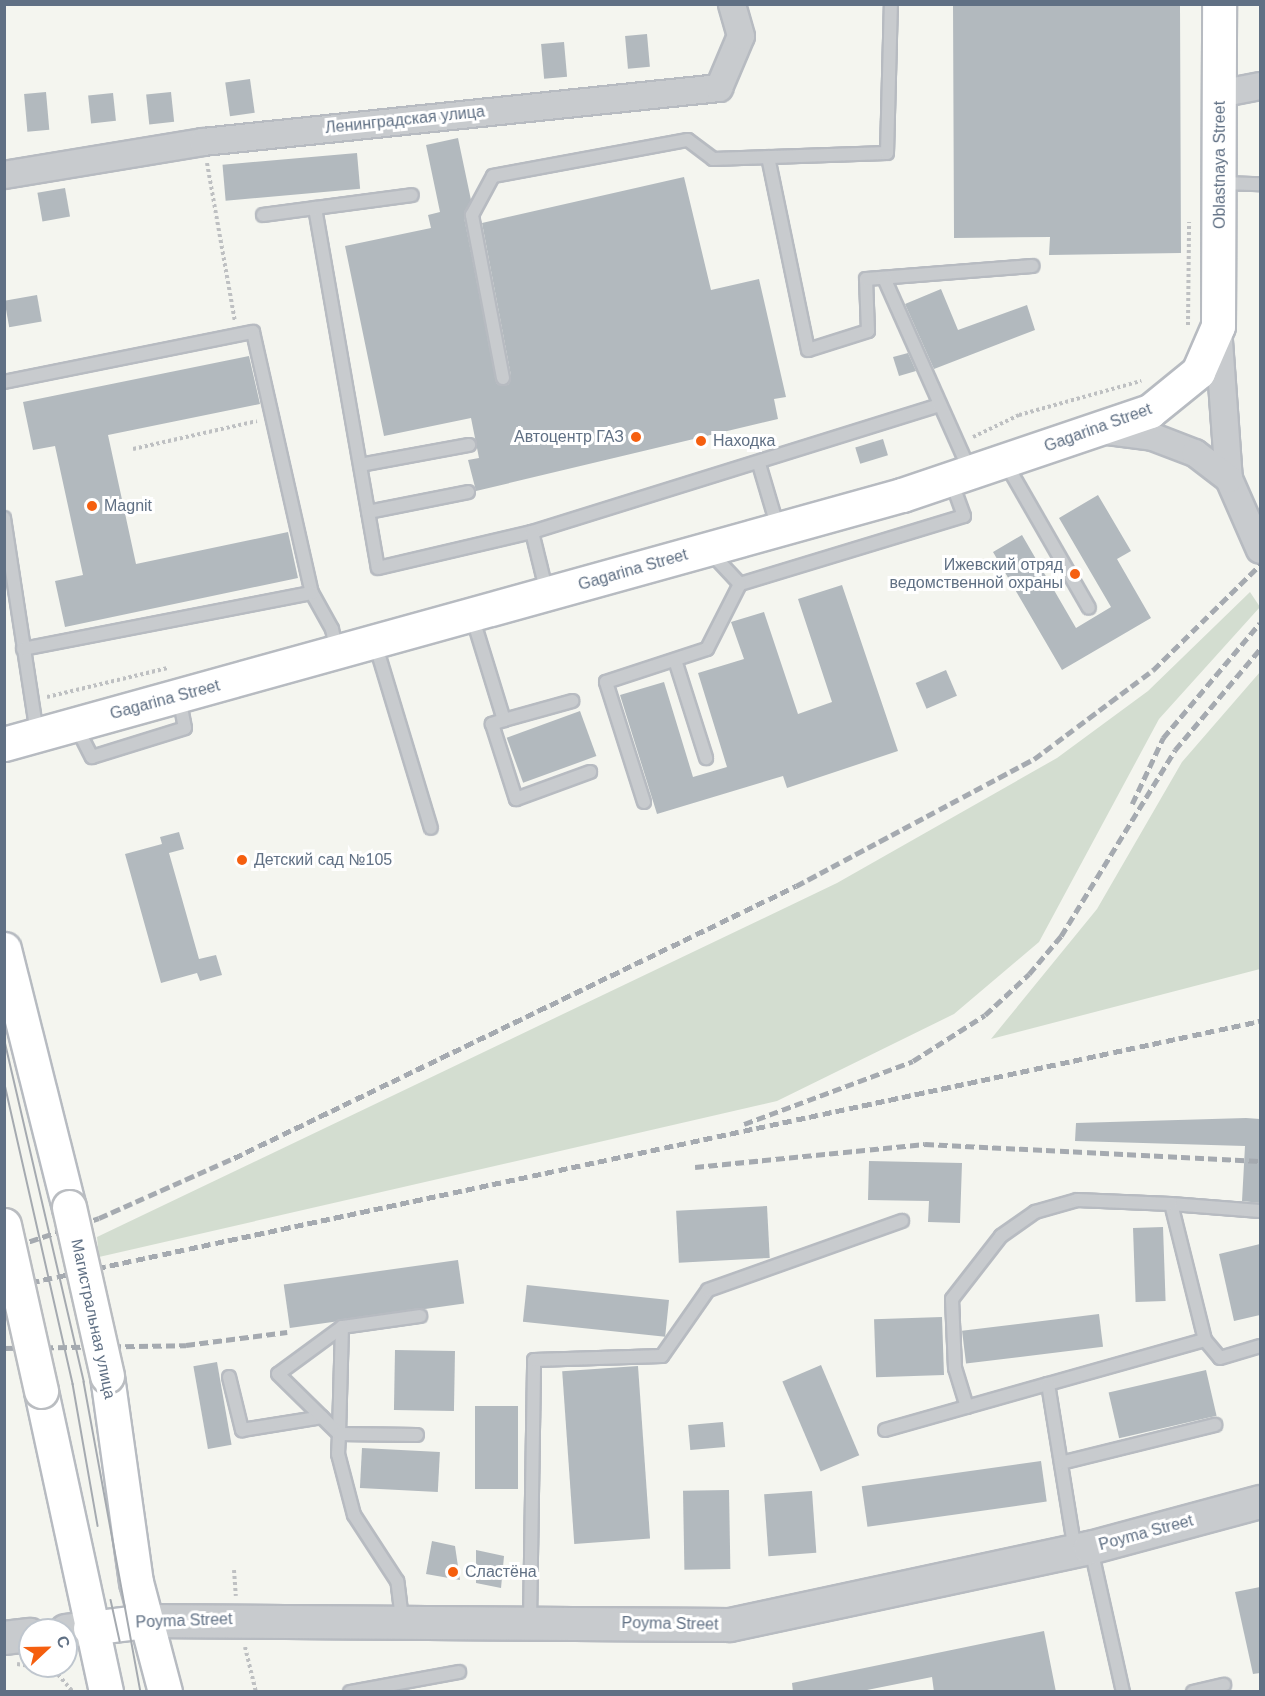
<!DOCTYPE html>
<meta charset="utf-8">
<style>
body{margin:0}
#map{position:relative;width:1265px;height:1696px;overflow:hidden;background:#f4f5ef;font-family:Helvetica,sans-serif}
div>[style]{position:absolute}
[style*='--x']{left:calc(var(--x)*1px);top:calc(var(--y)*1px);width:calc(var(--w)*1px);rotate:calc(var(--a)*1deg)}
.green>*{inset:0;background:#d3ddd0}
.building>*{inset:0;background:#b2b9be;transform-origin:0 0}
.path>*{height:4px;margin-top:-2px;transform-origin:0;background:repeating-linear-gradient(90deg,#bec0c2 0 3px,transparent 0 6px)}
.roads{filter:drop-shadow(2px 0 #b7bbc1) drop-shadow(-2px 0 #b7bbc1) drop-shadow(0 2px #b7bbc1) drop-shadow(0 -2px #b7bbc1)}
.service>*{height:12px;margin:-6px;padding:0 6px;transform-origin:6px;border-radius:6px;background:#c8cbce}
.minor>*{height:26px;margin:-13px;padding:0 13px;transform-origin:13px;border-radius:13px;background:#c8cbce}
.tertiary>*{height:32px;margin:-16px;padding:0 16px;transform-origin:16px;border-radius:16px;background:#c8cbce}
.secondary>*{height:33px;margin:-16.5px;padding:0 16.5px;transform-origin:16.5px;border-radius:16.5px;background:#fff}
.primary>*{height:33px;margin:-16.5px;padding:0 16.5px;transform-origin:16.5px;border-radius:16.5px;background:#fff}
.tram>*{height:1.5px;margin:-0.75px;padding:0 0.75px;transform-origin:0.75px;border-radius:0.75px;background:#a5aab0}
.rail>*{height:4.5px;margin-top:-2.25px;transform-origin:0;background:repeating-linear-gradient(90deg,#a5aab0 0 9px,transparent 0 13.5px)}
.bridges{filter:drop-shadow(2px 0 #babdc1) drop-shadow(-2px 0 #babdc1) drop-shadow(0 2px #babdc1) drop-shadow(0 -2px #babdc1)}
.primary-bridge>*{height:33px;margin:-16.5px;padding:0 16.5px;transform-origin:16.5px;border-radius:16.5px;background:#fff}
.dots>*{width:16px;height:16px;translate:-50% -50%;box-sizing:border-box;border:3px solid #fff;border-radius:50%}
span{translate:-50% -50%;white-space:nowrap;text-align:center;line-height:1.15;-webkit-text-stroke:6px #fff;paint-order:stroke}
.street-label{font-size:16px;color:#607084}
.poi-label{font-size:16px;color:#607084}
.right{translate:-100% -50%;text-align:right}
.left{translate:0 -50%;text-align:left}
.frame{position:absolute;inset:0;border:6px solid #607084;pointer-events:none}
.north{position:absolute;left:18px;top:1618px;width:60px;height:60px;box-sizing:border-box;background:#fff;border:2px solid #bfc6ce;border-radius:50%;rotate:68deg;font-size:16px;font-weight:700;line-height:24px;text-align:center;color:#607084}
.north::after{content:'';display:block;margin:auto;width:21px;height:27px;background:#f55f0f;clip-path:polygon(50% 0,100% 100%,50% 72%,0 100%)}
</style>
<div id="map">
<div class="green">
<i style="clip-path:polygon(1250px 592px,1260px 607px,1159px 719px,1039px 942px,954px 1014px,777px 1101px,99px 1257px,97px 1237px,837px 883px,1057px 758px,1148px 691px)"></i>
<i style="clip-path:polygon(1260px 672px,1260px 969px,991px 1039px,1097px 909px,1182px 762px)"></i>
</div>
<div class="building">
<i style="clip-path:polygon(953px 4px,1180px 4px,1181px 253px,1049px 255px,1050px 237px,954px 238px)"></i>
<i style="left:647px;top:34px;width:33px;height:22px;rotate:85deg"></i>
<i style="left:564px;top:42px;width:35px;height:23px;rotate:85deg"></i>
<i style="left:250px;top:79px;width:34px;height:25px;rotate:82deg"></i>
<i style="left:46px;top:92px;width:38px;height:22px;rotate:85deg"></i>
<i style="left:171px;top:92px;width:30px;height:25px;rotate:84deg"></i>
<i style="left:113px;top:93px;width:28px;height:25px;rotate:84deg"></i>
<i style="clip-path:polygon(458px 138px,471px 200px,464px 217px,497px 384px,508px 385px,511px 376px,482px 223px,684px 177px,711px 290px,759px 279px,786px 397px,774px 399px,778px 419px,476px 491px,468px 460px,479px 458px,471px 418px,384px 436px,345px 246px,431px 228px,428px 215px,440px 212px,426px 145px)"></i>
<i style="left:357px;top:153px;width:36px;height:135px;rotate:85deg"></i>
<i style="left:65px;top:188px;width:29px;height:28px;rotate:80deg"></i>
<i style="clip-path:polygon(941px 289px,958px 330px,1027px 305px,1035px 330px,934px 369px,905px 304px)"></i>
<i style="left:37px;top:295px;width:27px;height:33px;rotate:80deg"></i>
<i style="clip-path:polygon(908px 353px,916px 371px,899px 376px,893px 357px)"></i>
<i style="clip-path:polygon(249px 356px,260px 404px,108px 435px,136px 564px,288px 532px,298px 578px,65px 627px,55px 581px,83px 575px,55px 446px,33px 450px,23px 402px)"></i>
<i style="left:883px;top:439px;width:17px;height:29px;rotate:73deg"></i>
<i style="clip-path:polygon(1098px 495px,1131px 551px,1117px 559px,1151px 618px,1062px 670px,993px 552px,1022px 535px,1076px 628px,1111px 607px,1059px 518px)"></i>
<i style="clip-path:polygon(842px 585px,898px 751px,787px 788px,783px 776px,657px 814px,620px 695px,664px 682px,693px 777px,727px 767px,698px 673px,744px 659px,731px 622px,764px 612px,798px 714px,832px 702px,798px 599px)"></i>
<i style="left:946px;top:670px;width:28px;height:33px;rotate:67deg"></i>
<i style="left:580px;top:711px;width:48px;height:78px;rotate:70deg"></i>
<i style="clip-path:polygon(179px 832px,184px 849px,169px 853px,199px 959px,216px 955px,222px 975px,200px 981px,197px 973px,161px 983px,125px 854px,162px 844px,160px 837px)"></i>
<i style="clip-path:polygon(1246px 1118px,1260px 1119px,1260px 1203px,1242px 1201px,1245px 1146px,1075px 1141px,1076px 1123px)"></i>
<i style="clip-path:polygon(869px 1161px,962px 1163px,960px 1223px,928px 1222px,929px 1201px,868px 1200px)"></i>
<i style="left:767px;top:1206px;width:52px;height:91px;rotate:87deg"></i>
<i style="left:1163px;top:1227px;width:74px;height:30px;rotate:88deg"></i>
<i style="clip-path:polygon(1260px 1244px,1260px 1315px,1234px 1321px,1219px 1254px)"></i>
<i style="left:458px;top:1260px;width:44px;height:176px;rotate:82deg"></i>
<i style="left:669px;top:1300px;width:37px;height:143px;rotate:96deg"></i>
<i style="left:1099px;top:1314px;width:33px;height:138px;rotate:83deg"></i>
<i style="left:942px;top:1317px;width:58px;height:68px;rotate:88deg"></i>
<i style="left:395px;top:1350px;width:60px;height:60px;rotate:1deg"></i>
<i style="left:217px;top:1362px;width:84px;height:24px;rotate:80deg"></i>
<i style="left:821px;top:1365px;width:98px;height:42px;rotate:67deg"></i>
<i style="left:638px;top:1366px;width:173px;height:76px;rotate:86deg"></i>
<i style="left:1206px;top:1370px;width:47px;height:100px;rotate:77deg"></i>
<i style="left:475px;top:1406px;width:43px;height:83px"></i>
<i style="left:723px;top:1422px;width:25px;height:35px;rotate:85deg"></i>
<i style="left:362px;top:1448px;width:78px;height:40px;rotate:3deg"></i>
<i style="left:1041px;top:1461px;width:41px;height:181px;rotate:82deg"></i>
<i style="left:729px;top:1490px;width:79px;height:46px;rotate:89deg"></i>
<i style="left:812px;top:1491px;width:62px;height:48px;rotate:86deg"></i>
<i style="clip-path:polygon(432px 1541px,455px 1546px,460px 1580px,426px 1574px)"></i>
<i style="clip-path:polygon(476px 1550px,504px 1556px,501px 1588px,476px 1583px)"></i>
<i style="clip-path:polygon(1260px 1587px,1260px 1673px,1253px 1674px,1235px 1592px)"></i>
<i style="clip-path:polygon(1044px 1631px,1056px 1692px,934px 1692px,932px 1677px,857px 1692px,793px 1692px,792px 1683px)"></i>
</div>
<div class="path">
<i style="--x:207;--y:163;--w:160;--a:80"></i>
<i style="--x:1188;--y:325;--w:103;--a:-89.4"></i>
<i style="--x:973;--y:437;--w:51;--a:-25.6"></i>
<i style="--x:1019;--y:415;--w:127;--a:-15.6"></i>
<i style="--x:133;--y:449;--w:127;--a:-12.7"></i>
<i style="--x:47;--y:697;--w:124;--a:-13.5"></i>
<i style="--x:234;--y:1570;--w:26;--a:86"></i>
<i style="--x:245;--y:1647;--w:46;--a:76.3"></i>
<i style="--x:17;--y:1664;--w:37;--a:9"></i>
<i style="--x:54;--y:1670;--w:29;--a:49"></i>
</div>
<div class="roads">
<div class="service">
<i style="--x:768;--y:157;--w:197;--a:78.3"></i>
<i style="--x:808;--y:350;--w:63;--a:-17.6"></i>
<i style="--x:868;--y:331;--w:52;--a:-92.2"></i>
<i style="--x:866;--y:279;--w:167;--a:-4.5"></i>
<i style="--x:1222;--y:183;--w:38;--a:2"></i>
<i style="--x:315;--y:208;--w:365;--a:80.1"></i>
<i style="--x:378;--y:568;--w:158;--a:-13.2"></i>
<i style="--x:532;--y:532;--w:427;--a:-17.3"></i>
<i style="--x:263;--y:215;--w:150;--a:-7.6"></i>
<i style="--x:884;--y:278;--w:211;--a:66"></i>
<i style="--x:503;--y:378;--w:166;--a:-100.8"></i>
<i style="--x:472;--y:215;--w:44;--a:-61.7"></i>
<i style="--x:493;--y:176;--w:198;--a:-10.5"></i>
<i style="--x:688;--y:140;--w:31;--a:37"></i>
<i style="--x:713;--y:159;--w:174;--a:-2"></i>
<i style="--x:887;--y:153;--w:149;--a:-88.5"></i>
<i style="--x:4;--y:382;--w:254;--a:-11.4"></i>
<i style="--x:253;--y:332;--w:268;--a:77.3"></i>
<i style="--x:312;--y:593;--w:41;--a:60.9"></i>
<i style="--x:332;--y:629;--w:24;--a:78"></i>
<i style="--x:1005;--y:462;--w:168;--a:60.1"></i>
<i style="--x:759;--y:464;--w:67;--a:73.5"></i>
<i style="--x:360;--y:465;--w:111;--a:-10.4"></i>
<i style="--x:368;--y:512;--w:102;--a:-11.3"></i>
<i style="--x:4;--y:518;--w:219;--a:81.3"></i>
<i style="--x:532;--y:532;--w:63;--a:76.2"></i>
<i style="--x:710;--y:552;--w:44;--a:46.8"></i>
<i style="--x:740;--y:584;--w:234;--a:-16.9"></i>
<i style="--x:964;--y:516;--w:38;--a:-110"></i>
<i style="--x:472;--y:616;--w:109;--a:72.9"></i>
<i style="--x:504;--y:720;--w:71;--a:-15.6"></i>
<i style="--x:375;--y:643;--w:193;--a:73.2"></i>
<i style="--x:23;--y:649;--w:294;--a:-11"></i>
<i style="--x:675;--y:660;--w:103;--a:72.4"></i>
<i style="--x:504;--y:720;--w:13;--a:162"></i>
<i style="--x:492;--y:724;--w:79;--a:72.3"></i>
<i style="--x:516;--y:799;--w:79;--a:-20"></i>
<i style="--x:76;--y:726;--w:35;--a:63"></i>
<i style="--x:92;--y:757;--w:97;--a:-17.3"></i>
<i style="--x:185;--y:728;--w:31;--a:-101"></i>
<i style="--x:644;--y:802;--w:126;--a:-107.6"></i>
<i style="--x:606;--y:682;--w:106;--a:-18.1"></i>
<i style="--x:707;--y:649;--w:73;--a:-63.1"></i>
<i style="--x:342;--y:1327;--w:79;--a:-8"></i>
<i style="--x:1205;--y:1340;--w:23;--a:50"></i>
<i style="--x:1220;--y:1358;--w:42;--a:-16.7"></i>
<i style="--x:229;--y:1377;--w:55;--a:76.2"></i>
<i style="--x:242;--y:1430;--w:81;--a:-9.2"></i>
<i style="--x:1048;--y:1384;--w:163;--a:-15.7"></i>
<i style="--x:1205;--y:1340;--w:140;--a:-104"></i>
<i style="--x:1171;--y:1204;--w:89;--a:4.5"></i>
<i style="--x:967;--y:1407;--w:41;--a:-107.1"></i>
<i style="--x:955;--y:1368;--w:69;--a:-92.5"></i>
<i style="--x:952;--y:1299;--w:80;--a:-52.1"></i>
<i style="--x:1001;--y:1236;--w:42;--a:-35.2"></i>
<i style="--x:1035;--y:1212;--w:44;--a:-15.9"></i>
<i style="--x:1077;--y:1200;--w:94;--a:2.4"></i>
<i style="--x:885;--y:1430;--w:169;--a:-15.8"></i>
<i style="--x:1048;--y:1384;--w:168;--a:80.8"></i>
<i style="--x:1061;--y:1463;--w:159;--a:-13.9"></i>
<i style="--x:1091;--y:1549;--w:147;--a:77.4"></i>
<i style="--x:402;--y:1619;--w:38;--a:-97"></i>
<i style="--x:397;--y:1581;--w:79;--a:-123.1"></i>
<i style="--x:354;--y:1515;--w:63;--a:-104.7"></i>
<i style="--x:338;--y:1454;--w:20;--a:-87"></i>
<i style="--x:339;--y:1434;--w:107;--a:-88.4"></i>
<i style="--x:342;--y:1327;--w:79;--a:143.7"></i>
<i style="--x:278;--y:1374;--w:86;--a:44.5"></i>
<i style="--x:339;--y:1434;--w:78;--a:0.7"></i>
<i style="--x:530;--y:1622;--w:262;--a:-89.1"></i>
<i style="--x:534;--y:1360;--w:128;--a:-1.8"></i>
<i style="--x:662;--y:1356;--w:80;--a:-55.1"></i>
<i style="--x:708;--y:1290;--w:206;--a:-19.6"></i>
<i style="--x:350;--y:1692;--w:111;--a:-10.4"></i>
<i style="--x:1193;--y:1692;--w:32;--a:-13"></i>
</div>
<div class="minor">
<i style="--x:1219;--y:94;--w:42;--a:-11"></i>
<i style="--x:4;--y:175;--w:202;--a:-9.4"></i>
<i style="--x:203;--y:142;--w:519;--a:-5.97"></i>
<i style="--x:719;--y:88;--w:56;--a:-67.1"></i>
<i style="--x:741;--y:36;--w:33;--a:-106"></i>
<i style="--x:1218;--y:327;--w:152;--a:85.9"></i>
<i style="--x:1229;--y:479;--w:77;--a:66.4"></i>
<i style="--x:1100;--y:430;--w:53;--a:7.5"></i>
<i style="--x:1153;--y:437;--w:45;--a:20.9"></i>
<i style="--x:1195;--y:453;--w:43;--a:37.4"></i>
</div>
<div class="tertiary">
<i style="--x:145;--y:1621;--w:585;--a:0.39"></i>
<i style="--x:730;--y:1625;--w:368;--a:-12.1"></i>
<i style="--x:1090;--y:1548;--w:176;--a:-15.1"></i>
<i style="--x:66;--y:1631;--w:24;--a:-7"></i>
<i style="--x:4;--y:1638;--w:26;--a:-7"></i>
</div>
<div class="secondary">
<i style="--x:4;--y:744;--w:932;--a:-15.5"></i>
<i style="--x:902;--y:495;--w:262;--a:-18.7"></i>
<i style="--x:1150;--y:411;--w:62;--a:-39.1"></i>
<i style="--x:1198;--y:372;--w:50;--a:-66.5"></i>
<i style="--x:1218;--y:326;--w:322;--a:-89.8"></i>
</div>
<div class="primary">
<i style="--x:4;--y:949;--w:266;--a:75.9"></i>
<i style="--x:107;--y:1376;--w:208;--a:82"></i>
<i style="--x:136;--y:1582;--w:114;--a:75.2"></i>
<i style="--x:41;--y:1391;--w:308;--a:77.8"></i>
<i style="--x:90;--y:1628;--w:55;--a:-7.3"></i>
</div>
</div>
<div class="tram">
<i style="--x:4;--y:1037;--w:354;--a:76.9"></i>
<i style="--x:84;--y:1382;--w:315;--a:79.6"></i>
<i style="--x:4;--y:1080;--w:312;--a:77.2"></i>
<i style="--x:73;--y:1384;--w:144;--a:80"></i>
<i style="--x:111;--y:1600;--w:42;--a:77.6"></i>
</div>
<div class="rail">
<i style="--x:1132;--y:804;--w:73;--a:-64.8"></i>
<i style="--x:1163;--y:738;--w:150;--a:-49.9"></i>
<i style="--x:744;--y:1124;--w:180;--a:-20.4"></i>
<i style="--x:913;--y:1061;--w:85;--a:-32.6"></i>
<i style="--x:985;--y:1015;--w:60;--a:-43"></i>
<i style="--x:1029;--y:974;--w:50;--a:-49.9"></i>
<i style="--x:1061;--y:936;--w:218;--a:-58.5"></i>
<i style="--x:1175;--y:750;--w:132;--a:-49.9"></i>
<i style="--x:695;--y:1167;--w:231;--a:-5.7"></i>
<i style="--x:925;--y:1144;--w:335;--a:2.9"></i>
<i style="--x:4;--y:1250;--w:100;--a:-18.6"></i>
<i style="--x:99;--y:1218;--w:148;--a:-24"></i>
<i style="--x:234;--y:1158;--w:624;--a:-25.83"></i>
<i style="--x:796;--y:886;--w:270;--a:-28.1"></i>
<i style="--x:1034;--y:759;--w:149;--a:-36.8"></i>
<i style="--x:1153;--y:670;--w:150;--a:-44.5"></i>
<i style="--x:4;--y:1288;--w:1284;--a:-12"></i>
<i style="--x:4;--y:1348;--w:182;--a:-0.9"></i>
<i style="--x:186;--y:1345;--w:102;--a:-7.3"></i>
</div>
<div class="bridges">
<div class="primary-bridge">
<i style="--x:69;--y:1207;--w:173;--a:77.3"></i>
<i style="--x:4;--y:1225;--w:170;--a:77.4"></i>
</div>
</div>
<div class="dots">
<i style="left:636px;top:437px;background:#f55f0f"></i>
<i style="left:701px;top:441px;background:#f55f0f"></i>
<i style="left:92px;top:506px;background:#f55f0f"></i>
<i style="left:1075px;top:574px;background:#f55f0f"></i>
<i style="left:242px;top:860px;background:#f55f0f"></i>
<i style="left:453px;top:1572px;background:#f55f0f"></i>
</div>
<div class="street-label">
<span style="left:405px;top:120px;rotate:-6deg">Ленинградская улица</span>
<span style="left:1220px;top:165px;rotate:-90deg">Oblastnaya Street</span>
<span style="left:1098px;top:428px;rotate:-20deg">Gagarina Street</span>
<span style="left:633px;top:570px;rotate:-16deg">Gagarina Street</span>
<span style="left:165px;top:700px;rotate:-15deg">Gagarina Street</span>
<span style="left:93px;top:1319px;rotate:78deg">Магистральная улица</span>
<span style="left:1146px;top:1533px;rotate:-15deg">Poyma Street</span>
<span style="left:184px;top:1621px;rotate:-2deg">Poyma Street</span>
<span style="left:670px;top:1624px;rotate:1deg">Poyma Street</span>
</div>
<div class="poi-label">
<span class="right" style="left:624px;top:437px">Автоцентр ГАЗ</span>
<span class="left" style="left:713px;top:441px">Находка</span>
<span class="left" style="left:104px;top:506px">Magnit</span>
<span class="right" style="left:1063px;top:574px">Ижевский отряд<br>ведомственной охраны</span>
<span class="left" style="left:254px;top:860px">Детский сад №105</span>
<span class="left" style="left:465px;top:1572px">Сластёна</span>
</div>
<div class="frame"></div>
<div class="north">С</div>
</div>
